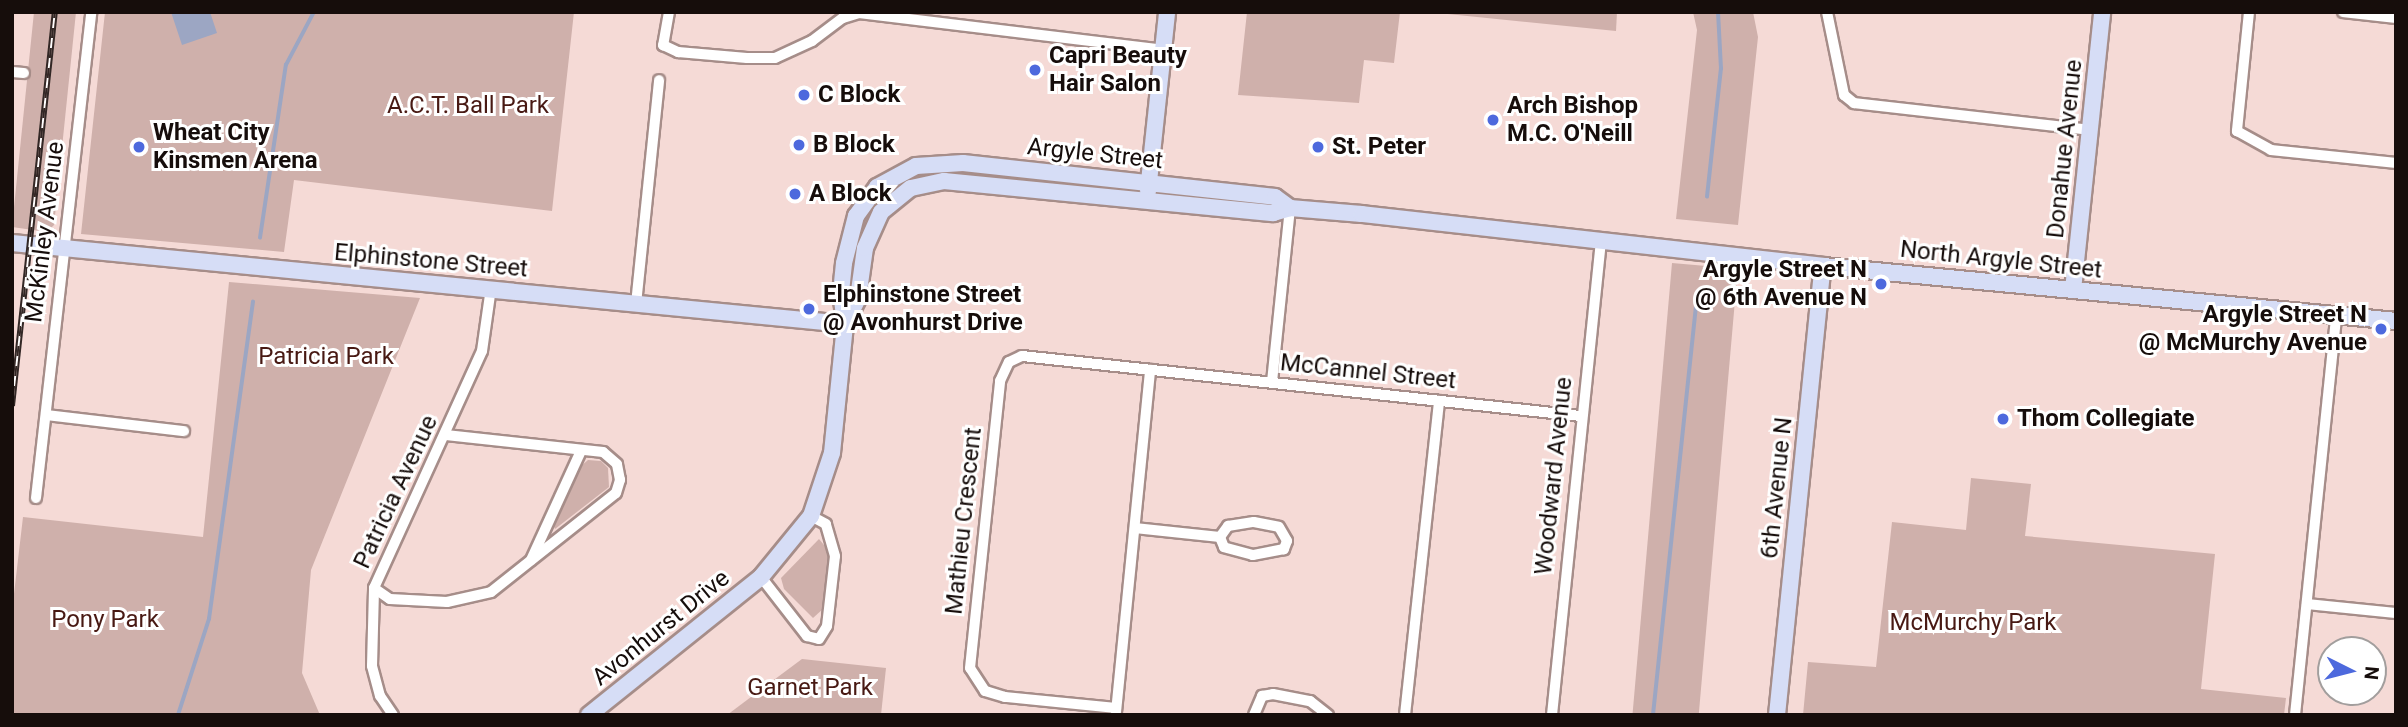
<!DOCTYPE html>
<style>
body{margin:0}
#map{position:relative;width:2408px;height:727px;overflow:hidden;background:#f5dad6;font-family:Roboto,sans-serif}
div>[style]{position:absolute}
[style*='--x']{left:calc(var(--x)*1px);top:calc(var(--y)*1px);width:calc(var(--w)*1px);rotate:calc(var(--a)*1deg)}
.green>*{inset:0;background:#cfb0ab;transform-origin:0 0}
.water>*{inset:0;background:#9ca6c3}
.stream>*{height:3.5px;margin:-1.75px;padding:0 1.75px;transform-origin:1.75px;border-radius:1.75px;background:#9ca6c3}
.roads{filter:drop-shadow(2px 0 #a68d89) drop-shadow(-2px 0 #a68d89) drop-shadow(0 2px #a68d89) drop-shadow(0 -2px #a68d89)}
.street>*{height:10px;margin:-5px;padding:0 5px;transform-origin:5px;border-radius:5px;background:#fff}
.secondary>*{height:16px;margin:-8px;padding:0 8px;transform-origin:8px;border-radius:8px;background:#d6ddf6}
.rail>*{height:6px;margin-top:-3px;transform-origin:0;background:repeating-linear-gradient(90deg,#fff 0 10px,#322725 0 20px);box-sizing:border-box;border-block:2px solid #322725}
.dots>*{width:19px;height:19px;translate:-50% -50%;box-sizing:border-box;border:4px solid #fff;border-radius:50%}
span{translate:-50% -50%;white-space:nowrap;text-align:center;line-height:1.15;-webkit-text-stroke:6px #fff;paint-order:stroke}
.poi-label{font-size:24px;color:#160d0b;font-weight:700}
.left{translate:0 -50%;text-align:left}
.right{translate:-100% -50%;text-align:right}
.park-label{font-size:24px;color:#481913}
.street-label{font-size:24px;color:#160d0b}
.frame{position:absolute;inset:0;border:14px solid #160d0b;pointer-events:none}
.north{position:absolute;left:2317px;top:636px;width:70px;height:70px;box-sizing:border-box;background:#fff;border:2px solid #a29e9d;border-radius:50%;rotate:96deg;font-size:19px;font-weight:700;line-height:28px;text-align:center;color:#160d0b}
.north::after{content:'';display:block;margin:auto;width:24px;height:32px;background:#4d69dd;clip-path:polygon(50% 0,100% 100%,50% 72%,0 100%)}
</style>
<div id="map">
<div class="green">
<i style="clip-path:polygon(34px 12px,76px 12px,54px 225px,47px 232px,12px 227px)"></i>
<i style="clip-path:polygon(105px 12px,574px 12px,552px 211px,294px 180px,284px 252px,81px 234px)"></i>
<i style="clip-path:polygon(1247px 12px,1400px 12px,1394px 63px,1364px 60px,1359px 103px,1238px 95px)"></i>
<i style="clip-path:polygon(1428px 12px,1617px 12px,1616px 31px)"></i>
<i style="clip-path:polygon(1693px 12px,1753px 12px,1758px 37px,1738px 225px,1676px 219px,1697px 30px)"></i>
<i style="left:1672px;top:263px;width:66px;height:455px;rotate:5deg"></i>
<i style="clip-path:polygon(229px 282px,420px 298px,311px 570px,302px 673px,320px 715px,12px 715px,12px 611px,23px 517px,203px 537px)"></i>
<i style="clip-path:polygon(588px 460px,601px 461px,608px 468px,609px 487px,555px 529px,553px 524px,581px 466px)"></i>
<i style="clip-path:polygon(1971px 478px,2031px 484px,2025px 536px,2215px 554px,2201px 689px,2286px 698px,2284px 715px,1803px 715px,1808px 662px,1876px 667px,1892px 522px,1966px 530px)"></i>
<i style="clip-path:polygon(819px 539px,829px 551px,824px 608px,813px 618px,784px 589px,781px 578px)"></i>
<i style="clip-path:polygon(802px 659px,886px 668px,881px 715px,727px 715px)"></i>
</div>
<div class="water">
<i style="clip-path:polygon(171px 12px,210px 12px,217px 33px,182px 45px)"></i>
</div>
<div class="stream">
<i style="--x:1707;--y:197;--w:129;--a:-83.8"></i>
<i style="--x:1721;--y:69;--w:57;--a:-93"></i>
<i style="--x:260;--y:238;--w:175;--a:-81.5"></i>
<i style="--x:286;--y:65;--w:60;--a:-62.2"></i>
<i style="--x:178;--y:715;--w:101;--a:-72.1"></i>
<i style="--x:209;--y:619;--w:320;--a:-82.1"></i>
<i style="--x:1653;--y:715;--w:423;--a:-84"></i>
</div>
<div class="roads">
<div class="street">
<i style="--x:669;--y:12;--w:34;--a:100"></i>
<i style="--x:663;--y:45;--w:17;--a:25"></i>
<i style="--x:678;--y:52;--w:69;--a:5"></i>
<i style="--x:747;--y:58;--w:28;--a:0"></i>
<i style="--x:775;--y:58;--w:41;--a:-24.7"></i>
<i style="--x:812;--y:41;--w:39;--a:-37"></i>
<i style="--x:843;--y:18;--w:17;--a:-17"></i>
<i style="--x:859;--y:13;--w:306;--a:6.9"></i>
<i style="--x:1827;--y:12;--w:85;--a:78.4"></i>
<i style="--x:1844;--y:95;--w:13;--a:39"></i>
<i style="--x:1854;--y:103;--w:238;--a:6.5"></i>
<i style="--x:2249;--y:12;--w:120;--a:95.8"></i>
<i style="--x:2237;--y:131;--w:39;--a:29"></i>
<i style="--x:2271;--y:150;--w:126;--a:5.9"></i>
<i style="--x:2343;--y:12;--w:53;--a:6.5"></i>
<i style="--x:12;--y:72;--w:12;--a:5"></i>
<i style="--x:636;--y:304;--w:225;--a:-84.1"></i>
<i style="--x:1272;--y:382;--w:175;--a:-84.1"></i>
<i style="--x:47;--y:415;--w:138;--a:6.7"></i>
<i style="--x:36;--y:498;--w:489;--a:-83.5"></i>
<i style="--x:1254;--y:522;--w:25;--a:11"></i>
<i style="--x:1279;--y:527;--w:16;--a:60"></i>
<i style="--x:1287;--y:541;--w:9;--a:111"></i>
<i style="--x:1284;--y:549;--w:32;--a:169"></i>
<i style="--x:1253;--y:555;--w:30;--a:-165"></i>
<i style="--x:1224;--y:547;--w:11;--a:-112"></i>
<i style="--x:1220;--y:537;--w:14;--a:-54"></i>
<i style="--x:1228;--y:526;--w:26;--a:-9"></i>
<i style="--x:1135;--y:528;--w:85;--a:6"></i>
<i style="--x:531;--y:560;--w:120;--a:-65.4"></i>
<i style="--x:761;--y:577;--w:75;--a:52.1"></i>
<i style="--x:807;--y:636;--w:12;--a:14"></i>
<i style="--x:819;--y:639;--w:15;--a:-58"></i>
<i style="--x:827;--y:626;--w:70;--a:-83.5"></i>
<i style="--x:835;--y:556;--w:33;--a:-106"></i>
<i style="--x:826;--y:524;--w:17;--a:-152"></i>
<i style="--x:374;--y:588;--w:19;--a:35"></i>
<i style="--x:390;--y:599;--w:57;--a:3"></i>
<i style="--x:447;--y:602;--w:45;--a:-12.8"></i>
<i style="--x:491;--y:592;--w:159;--a:-38.4"></i>
<i style="--x:616;--y:493;--w:14;--a:-73"></i>
<i style="--x:620;--y:480;--w:16;--a:-101"></i>
<i style="--x:617;--y:464;--w:18;--a:-139"></i>
<i style="--x:603;--y:452;--w:158;--a:-173.8"></i>
<i style="--x:2307;--y:604;--w:89;--a:5.8"></i>
<i style="--x:1116;--y:708;--w:112;--a:-174.3"></i>
<i style="--x:1005;--y:697;--w:21;--a:-163"></i>
<i style="--x:985;--y:691;--w:27;--a:-123"></i>
<i style="--x:970;--y:668;--w:289;--a:-84"></i>
<i style="--x:1000;--y:381;--w:21;--a:-65"></i>
<i style="--x:1009;--y:362;--w:14;--a:-25"></i>
<i style="--x:1022;--y:356;--w:562;--a:6.13"></i>
<i style="--x:1116;--y:712;--w:344;--a:-84.3"></i>
<i style="--x:393;--y:715;--w:23;--a:-124"></i>
<i style="--x:380;--y:696;--w:31;--a:-105"></i>
<i style="--x:372;--y:666;--w:78;--a:-88.5"></i>
<i style="--x:374;--y:588;--w:260;--a:-65.5"></i>
<i style="--x:482;--y:351;--w:64;--a:-81.9"></i>
<i style="--x:1254;--y:715;--w:21;--a:-67"></i>
<i style="--x:1262;--y:696;--w:11;--a:-10"></i>
<i style="--x:1273;--y:694;--w:38;--a:11"></i>
<i style="--x:1310;--y:701;--w:23;--a:38"></i>
<i style="--x:1405;--y:715;--w:316;--a:-83.8"></i>
<i style="--x:1552;--y:715;--w:476;--a:-84.1"></i>
<i style="--x:2295;--y:715;--w:402;--a:-84.1"></i>
</div>
<div class="secondary">
<i style="--x:1148;--y:191;--w:180;--a:-83.9"></i>
<i style="--x:12;--y:243;--w:837;--a:5.55"></i>
<i style="--x:2073;--y:290;--w:280;--a:-84"></i>
<i style="--x:845;--y:324;--w:29;--a:-63"></i>
<i style="--x:858;--y:298;--w:50;--a:-82"></i>
<i style="--x:865;--y:248;--w:39;--a:-66"></i>
<i style="--x:881;--y:212;--w:38;--a:-39"></i>
<i style="--x:911;--y:188;--w:34;--a:-12"></i>
<i style="--x:944;--y:181;--w:331;--a:5.6"></i>
<i style="--x:1273;--y:213;--w:18;--a:-16"></i>
<i style="--x:1290;--y:208;--w:72;--a:4.8"></i>
<i style="--x:1362;--y:214;--w:464;--a:6.4"></i>
<i style="--x:1823;--y:266;--w:576;--a:5.48"></i>
<i style="--x:589;--y:715;--w:221;--a:-38.7"></i>
<i style="--x:761;--y:577;--w:79;--a:-50.7"></i>
<i style="--x:811;--y:516;--w:66;--a:-71.6"></i>
<i style="--x:832;--y:453;--w:130;--a:-84.2"></i>
<i style="--x:845;--y:324;--w:32;--a:-97"></i>
<i style="--x:841;--y:292;--w:29;--a:-84"></i>
<i style="--x:844;--y:263;--w:49;--a:-75.7"></i>
<i style="--x:856;--y:216;--w:36;--a:-54"></i>
<i style="--x:877;--y:187;--w:44;--a:-28.3"></i>
<i style="--x:916;--y:166;--w:47;--a:-3.7"></i>
<i style="--x:963;--y:163;--w:314;--a:6.2"></i>
<i style="--x:1275;--y:197;--w:19;--a:36"></i>
<i style="--x:1777;--y:715;--w:451;--a:-84.2"></i>
</div>
</div>
<div class="rail">
<i style="--x:12;--y:406;--w:396;--a:-83.8"></i>
</div>
<div class="dots">
<i style="left:1035px;top:70px;background:#4d69dd"></i>
<i style="left:804px;top:95px;background:#4d69dd"></i>
<i style="left:1493px;top:120px;background:#4d69dd"></i>
<i style="left:799px;top:145px;background:#4d69dd"></i>
<i style="left:139px;top:147px;background:#4d69dd"></i>
<i style="left:1318px;top:147px;background:#4d69dd"></i>
<i style="left:795px;top:194px;background:#4d69dd"></i>
<i style="left:1881px;top:284px;background:#4d69dd"></i>
<i style="left:809px;top:309px;background:#4d69dd"></i>
<i style="left:2381px;top:329px;background:#4d69dd"></i>
<i style="left:2003px;top:419px;background:#4d69dd"></i>
</div>
<div class="poi-label">
<span class="left" style="left:1049px;top:70px">Capri Beauty<br>Hair Salon</span>
<span class="left" style="left:818px;top:95px">C Block</span>
<span class="left" style="left:1507px;top:120px">Arch Bishop<br>M.C. O'Neill</span>
<span class="left" style="left:153px;top:147px">Wheat City<br>Kinsmen Arena</span>
<span class="left" style="left:813px;top:145px">B Block</span>
<span class="left" style="left:1332px;top:147px">St. Peter</span>
<span class="left" style="left:809px;top:194px">A Block</span>
<span class="right" style="left:1867px;top:284px">Argyle Street N<br>@ 6th Avenue N</span>
<span class="left" style="left:823px;top:309px">Elphinstone Street<br>@ Avonhurst Drive</span>
<span class="right" style="left:2367px;top:329px">Argyle Street N<br>@ McMurchy Avenue</span>
<span class="left" style="left:2017px;top:419px">Thom Collegiate</span>
</div>
<div class="park-label">
<span style="left:468px;top:106px">A.C.T. Ball Park</span>
<span style="left:326px;top:357px">Patricia Park</span>
<span style="left:105px;top:620px">Pony Park</span>
<span style="left:1973px;top:623px">McMurchy Park</span>
<span style="left:810px;top:688px">Garnet Park</span>
</div>
<div class="street-label">
<span style="left:2065px;top:149px;rotate:-84deg">Donahue Avenue</span>
<span style="left:1095px;top:154px;rotate:6deg">Argyle Street</span>
<span style="left:45px;top:232px;rotate:-83deg">McKinley Avenue</span>
<span style="left:2001px;top:260px;rotate:6deg">North Argyle Street</span>
<span style="left:431px;top:261px;rotate:5deg">Elphinstone Street</span>
<span style="left:1368px;top:372px;rotate:6deg">McCannel Street</span>
<span style="left:1554px;top:476px;rotate:-84deg">Woodward Avenue</span>
<span style="left:1777px;top:488px;rotate:-84deg">6th Avenue N</span>
<span style="left:396px;top:492px;rotate:-65deg">Patricia Avenue</span>
<span style="left:964px;top:521px;rotate:-84deg">Mathieu Crescent</span>
<span style="left:661px;top:628px;rotate:-39deg">Avonhurst Drive</span>
</div>
<div class="frame"></div>
<div class="north">N</div>
</div>
